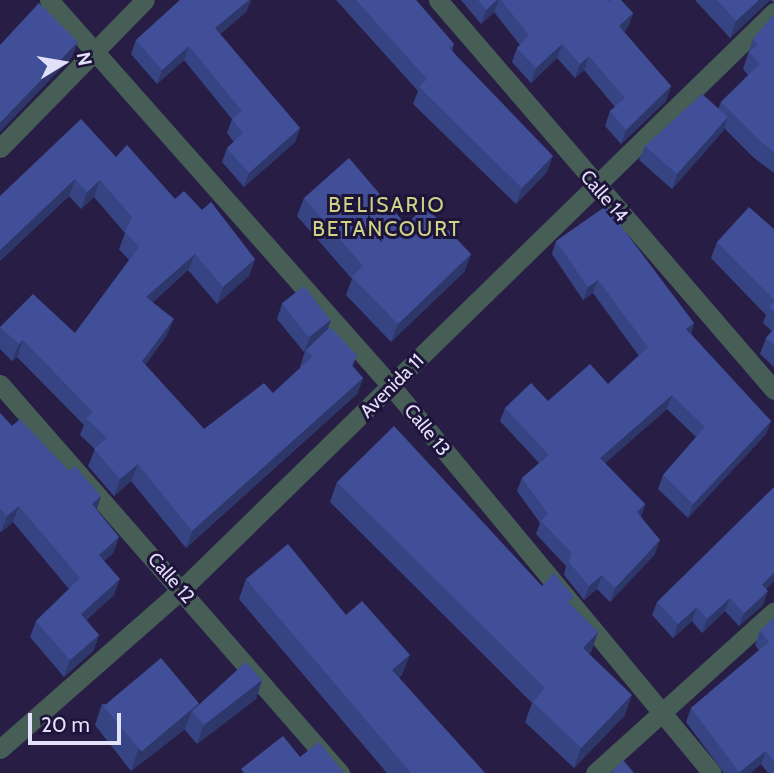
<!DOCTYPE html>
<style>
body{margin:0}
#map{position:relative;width:774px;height:773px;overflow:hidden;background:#281e45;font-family:Cabin,sans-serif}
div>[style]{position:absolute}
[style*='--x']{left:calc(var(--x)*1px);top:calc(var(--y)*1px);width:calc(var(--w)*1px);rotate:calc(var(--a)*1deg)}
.minor>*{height:19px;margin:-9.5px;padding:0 9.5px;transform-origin:9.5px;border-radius:9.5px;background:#465e56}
.wall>*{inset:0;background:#374483}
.shaded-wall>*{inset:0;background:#2d376a}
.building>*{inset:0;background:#404f98;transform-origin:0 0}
span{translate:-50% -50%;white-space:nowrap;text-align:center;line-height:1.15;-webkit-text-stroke:6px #1e143a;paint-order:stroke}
.street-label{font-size:19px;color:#e3e0f9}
.neighbourhood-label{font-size:21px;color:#cdd486;letter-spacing:2px}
.north{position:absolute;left:28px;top:28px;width:70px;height:70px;-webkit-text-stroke:5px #1e143a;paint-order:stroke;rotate:79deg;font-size:19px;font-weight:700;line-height:28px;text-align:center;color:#e3e0f9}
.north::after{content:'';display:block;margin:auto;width:24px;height:32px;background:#e3e0f9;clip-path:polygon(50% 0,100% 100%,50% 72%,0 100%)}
.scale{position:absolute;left:28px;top:713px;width:93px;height:32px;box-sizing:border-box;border:4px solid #e3e0f9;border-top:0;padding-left:9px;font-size:21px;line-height:24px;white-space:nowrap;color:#e3e0f9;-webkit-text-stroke:5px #1e143a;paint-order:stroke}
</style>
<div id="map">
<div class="minor">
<i style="--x:49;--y:0;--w:517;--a:48.45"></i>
<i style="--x:392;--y:387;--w:501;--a:50.34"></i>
<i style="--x:438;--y:0;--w:515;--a:49.25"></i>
<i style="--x:0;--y:148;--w:207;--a:-45.6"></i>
<i style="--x:0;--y:384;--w:517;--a:48.85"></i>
<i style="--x:0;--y:749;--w:241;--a:-41.3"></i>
<i style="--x:181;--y:590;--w:828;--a:-44.27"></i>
<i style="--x:595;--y:773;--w:241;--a:-42.1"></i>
</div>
<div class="wall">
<i style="clip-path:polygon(180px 0,251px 0,246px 12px,220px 34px,300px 128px,295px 142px,244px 187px,222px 162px,227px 148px,234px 142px,227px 133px,232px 119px,184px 60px,157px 84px,131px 54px,136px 40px)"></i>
<i style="clip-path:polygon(336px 0,416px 0,454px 44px,452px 50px,547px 172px,516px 204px,413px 104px,418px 91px)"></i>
<i style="clip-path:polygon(461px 0,608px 0,633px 13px,628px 27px,624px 32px,671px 86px,666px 101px,621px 144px,605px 126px,610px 111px,615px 107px,584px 70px,575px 78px,557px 58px,531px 83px,512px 62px,517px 48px,520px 45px,494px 12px,481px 24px)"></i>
<i style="clip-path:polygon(695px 0,774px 0,774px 3px,770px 0,730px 38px)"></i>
<i style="clip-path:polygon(774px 14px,774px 173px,753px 157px,724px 128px,723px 131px,672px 189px,639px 160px,645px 146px,718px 109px,721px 102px,748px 75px,743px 69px,753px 39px)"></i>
<i style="clip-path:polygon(116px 157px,175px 199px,202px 210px,255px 259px,249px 276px,217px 304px,188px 270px,152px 303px,167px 335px,145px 365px,204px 429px,273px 393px,300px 368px,300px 367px,305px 351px,304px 352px,277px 319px,282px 304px,331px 320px,327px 330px,357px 355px,353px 366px,363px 378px,357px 394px,186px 548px,131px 481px,114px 496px,88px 466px,95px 449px,80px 435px,84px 425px,17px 357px,12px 361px,0 349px,0 327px,75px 333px,129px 260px,119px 249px,125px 233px,94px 197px,81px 209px,69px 196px,0 261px,0 196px)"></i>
<i style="clip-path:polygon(304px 198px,406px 225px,471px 254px,464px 272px,391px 342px,346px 295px,352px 279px,297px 216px)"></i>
<i style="clip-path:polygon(774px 229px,774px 367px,760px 354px,766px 338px,772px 331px,763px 323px,766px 315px,711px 258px,717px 242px)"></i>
<i style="clip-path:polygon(556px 241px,694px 323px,691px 334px,771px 421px,766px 434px,688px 518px,658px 489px,663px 475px,696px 437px,667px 409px,605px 463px,645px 504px,641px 517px,655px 554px,610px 602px,597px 589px,584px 600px,564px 575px,566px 566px,536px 534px,540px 523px,517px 491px,522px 478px,539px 463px,500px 421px,505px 408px,548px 401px,608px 384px,639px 356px,593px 293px,583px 300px,552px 254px)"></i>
<i style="clip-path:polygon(0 413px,12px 426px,69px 471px,101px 496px,96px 510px,119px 537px,113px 553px,104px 561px,114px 595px,86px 620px,99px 635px,93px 651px,64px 677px,30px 637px,36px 621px,69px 589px,13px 522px,1px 532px,0 531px)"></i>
<i style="clip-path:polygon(337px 482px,542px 586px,571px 605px,598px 632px,591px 652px,589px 654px,625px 715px,574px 768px,525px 722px,532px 703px,330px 502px)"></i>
<i style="clip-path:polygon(246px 579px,346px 615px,402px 675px,399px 678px,485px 773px,387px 773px,239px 599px)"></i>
<i style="clip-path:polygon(766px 589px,763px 605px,739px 626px,725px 611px,702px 633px,692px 621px,673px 638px,652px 615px,657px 602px)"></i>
<i style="clip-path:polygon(774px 618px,774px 773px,768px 773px,761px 764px,750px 773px,724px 773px,686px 722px,691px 708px,759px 650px,755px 645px,760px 631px)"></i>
<i style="clip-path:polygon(262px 680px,256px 699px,197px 744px,185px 730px,185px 729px,131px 771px,95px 725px,102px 704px,198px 705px)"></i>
</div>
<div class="shaded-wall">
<i style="clip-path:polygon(249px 0,251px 0,246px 12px,210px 43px,215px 28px)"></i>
<i style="clip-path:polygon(497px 0,499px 0,494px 12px,481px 24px,486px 10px)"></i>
<i style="clip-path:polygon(759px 0,770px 0,730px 38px,736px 21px)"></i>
<i style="clip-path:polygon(633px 13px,628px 27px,614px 41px,619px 26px)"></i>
<i style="clip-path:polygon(78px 42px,72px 57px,0 132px,0 123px)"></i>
<i style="clip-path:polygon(562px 44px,557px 58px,531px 83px,536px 68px)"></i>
<i style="clip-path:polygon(189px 46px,184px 60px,157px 84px,162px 70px)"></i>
<i style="clip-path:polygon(589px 56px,584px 70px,575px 78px,580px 64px)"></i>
<i style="clip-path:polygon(671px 86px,666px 101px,621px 144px,626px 130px)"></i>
<i style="clip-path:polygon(728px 117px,723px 131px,672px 189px,677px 174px)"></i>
<i style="clip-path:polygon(300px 128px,295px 142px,244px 187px,249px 173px)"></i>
<i style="clip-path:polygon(553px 156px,547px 172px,516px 204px,522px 188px)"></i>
<i style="clip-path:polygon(75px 179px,69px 196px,0 261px,0 250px)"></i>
<i style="clip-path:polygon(100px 180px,94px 197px,81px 209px,87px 192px)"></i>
<i style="clip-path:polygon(195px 254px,188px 270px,139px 314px,146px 297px)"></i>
<i style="clip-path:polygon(471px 254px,464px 272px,391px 342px,398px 324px)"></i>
<i style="clip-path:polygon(255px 259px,249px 276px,217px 304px,223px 287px)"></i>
<i style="clip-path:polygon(598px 280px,593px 293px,583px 300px,588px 287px)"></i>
<i style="clip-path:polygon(174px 319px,167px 335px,136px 378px,142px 361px)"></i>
<i style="clip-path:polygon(331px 320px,326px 334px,304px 352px,310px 337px)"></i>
<i style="clip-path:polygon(694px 323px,689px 337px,686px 329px)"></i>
<i style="clip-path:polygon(23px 340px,17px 357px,12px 361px,19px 344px)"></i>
<i style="clip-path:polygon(363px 378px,357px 394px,186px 548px,192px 531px)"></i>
<i style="clip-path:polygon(672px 395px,667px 409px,595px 472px,600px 458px)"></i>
<i style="clip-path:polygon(771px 421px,766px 434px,688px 518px,693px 504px)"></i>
<i style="clip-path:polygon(138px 464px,131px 481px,114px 496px,120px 479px)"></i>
<i style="clip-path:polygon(101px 496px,96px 512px,92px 504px)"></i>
<i style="clip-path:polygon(645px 504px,641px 518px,637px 512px)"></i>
<i style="clip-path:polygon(19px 506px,13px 522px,1px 532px,7px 516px)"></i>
<i style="clip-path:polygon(119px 537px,113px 553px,93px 571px,99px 555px)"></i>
<i style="clip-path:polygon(660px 540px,655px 554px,610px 602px,615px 588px)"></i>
<i style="clip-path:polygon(774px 573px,774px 581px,757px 599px,762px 585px)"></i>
<i style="clip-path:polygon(602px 575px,597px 589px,584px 600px,589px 586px)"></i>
<i style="clip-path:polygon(120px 579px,114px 595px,76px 630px,81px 614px)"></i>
<i style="clip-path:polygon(768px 591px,763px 605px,739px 626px,744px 613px)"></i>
<i style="clip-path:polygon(730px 598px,725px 611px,702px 633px,707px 619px)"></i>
<i style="clip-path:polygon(697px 607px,692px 621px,673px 638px,678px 624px)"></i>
<i style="clip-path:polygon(598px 632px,591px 652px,576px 668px,583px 648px)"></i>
<i style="clip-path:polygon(99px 635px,93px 651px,64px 677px,70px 660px)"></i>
<i style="clip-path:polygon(410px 655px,402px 675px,385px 690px,392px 670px)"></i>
<i style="clip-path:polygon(262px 680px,256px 699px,197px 744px,204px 725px)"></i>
<i style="clip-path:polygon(632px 695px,625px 715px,574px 768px,581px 748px)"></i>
<i style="clip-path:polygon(199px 703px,195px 714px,192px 711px,185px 729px,131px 771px,138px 750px)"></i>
<i style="clip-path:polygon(766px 751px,761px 764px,750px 773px,739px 773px)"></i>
</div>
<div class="building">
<i style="clip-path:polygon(180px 0,249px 0,215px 28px,300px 128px,249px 173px,227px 148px,243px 133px,232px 119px,242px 111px,189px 46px,162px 70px,136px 40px)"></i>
<i style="clip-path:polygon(356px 0,416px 0,454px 44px,449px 48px,553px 156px,522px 188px,419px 87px,427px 79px)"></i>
<i style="clip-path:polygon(478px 0,497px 0,486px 10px)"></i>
<i style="clip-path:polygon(501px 0,608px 0,609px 1px,610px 0,621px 0,633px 13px,619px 26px,671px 86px,626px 130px,610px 111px,625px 98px,589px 56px,580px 64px,562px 44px,536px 68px,517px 48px,529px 35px)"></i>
<i style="clip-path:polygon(717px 0,759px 0,736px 21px)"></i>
<i style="clip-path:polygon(39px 3px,78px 42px,0 123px,0 45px)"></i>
<i style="clip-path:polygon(774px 14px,774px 152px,760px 141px,721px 102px,760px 64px,749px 52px,758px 45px,753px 39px)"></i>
<i style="clip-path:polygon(702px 94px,728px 117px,677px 174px,645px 146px)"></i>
<i style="clip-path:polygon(81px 119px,116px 157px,127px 145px,175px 199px,184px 191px,202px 210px,211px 202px,255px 259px,223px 287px,195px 254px,146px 297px,174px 319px,142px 361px,204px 429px,264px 383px,273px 393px,312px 357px,306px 350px,330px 327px,357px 355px,351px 365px,363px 378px,192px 531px,138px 464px,120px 479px,94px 449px,107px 438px,86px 418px,93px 412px,23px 340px,19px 344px,0 327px,33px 294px,75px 333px,139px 247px,125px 232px,132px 217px,100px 180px,87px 192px,75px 179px,0 250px,0 196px)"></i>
<i style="clip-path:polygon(349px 158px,406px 225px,425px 206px,471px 254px,398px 324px,352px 277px,363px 266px,304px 198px)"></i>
<i style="clip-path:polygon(606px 206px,694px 323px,686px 329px,771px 421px,693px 504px,663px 475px,705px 427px,672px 395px,600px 458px,645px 504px,637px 512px,660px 540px,615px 588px,602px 575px,589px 586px,569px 562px,571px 552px,541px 521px,548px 514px,522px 478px,549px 455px,505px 408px,531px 383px,548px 401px,590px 364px,608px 384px,648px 347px,598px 280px,588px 287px,556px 241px)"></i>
<i style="clip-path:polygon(749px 207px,774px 229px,774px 300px,717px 242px)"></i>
<i style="left:304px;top:286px;width:43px;height:28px;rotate:52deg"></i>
<i style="clip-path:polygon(774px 301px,774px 311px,769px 307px)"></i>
<i style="clip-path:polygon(774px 329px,774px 345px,766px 338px)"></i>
<i style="clip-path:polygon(0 413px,12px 426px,20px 419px,69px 471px,75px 466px,101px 496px,92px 504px,119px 537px,99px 555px,120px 579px,81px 614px,99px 635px,70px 660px,36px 621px,80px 578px,19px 506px,7px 516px,0 508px)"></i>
<i style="clip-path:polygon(394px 426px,542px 586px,554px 573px,574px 597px,568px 602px,598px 632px,583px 648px,632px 695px,581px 748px,533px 702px,545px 688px,337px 482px)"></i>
<i style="clip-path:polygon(774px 487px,774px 573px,762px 585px,768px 591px,744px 613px,730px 598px,707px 619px,697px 607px,678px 624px,657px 602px)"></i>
<i style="clip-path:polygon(288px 544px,346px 615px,362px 601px,410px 655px,392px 670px,485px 773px,411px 773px,246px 579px)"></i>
<i style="clip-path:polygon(774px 618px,774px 761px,766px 751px,739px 772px,691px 708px,769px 642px,760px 631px)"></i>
<i style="left:161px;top:658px;width:59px;height:75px;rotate:50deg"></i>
<i style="clip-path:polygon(246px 662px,262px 680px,204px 725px,192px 711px)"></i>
<i style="clip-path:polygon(283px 736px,300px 757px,319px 742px,344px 773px,244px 773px,241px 769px)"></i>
<i style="clip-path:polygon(623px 760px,634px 773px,611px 773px)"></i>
</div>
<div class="street-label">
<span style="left:604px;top:196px;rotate:49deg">Calle 14</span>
<span style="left:392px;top:386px;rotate:-45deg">Avenida 11</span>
<span style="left:427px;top:430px;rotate:51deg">Calle 13</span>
<span style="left:171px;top:578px;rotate:49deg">Calle 12</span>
</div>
<div class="neighbourhood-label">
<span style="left:387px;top:217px">BELISARIO<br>BETANCOURT</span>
</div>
<div class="north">N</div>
<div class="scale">20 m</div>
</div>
